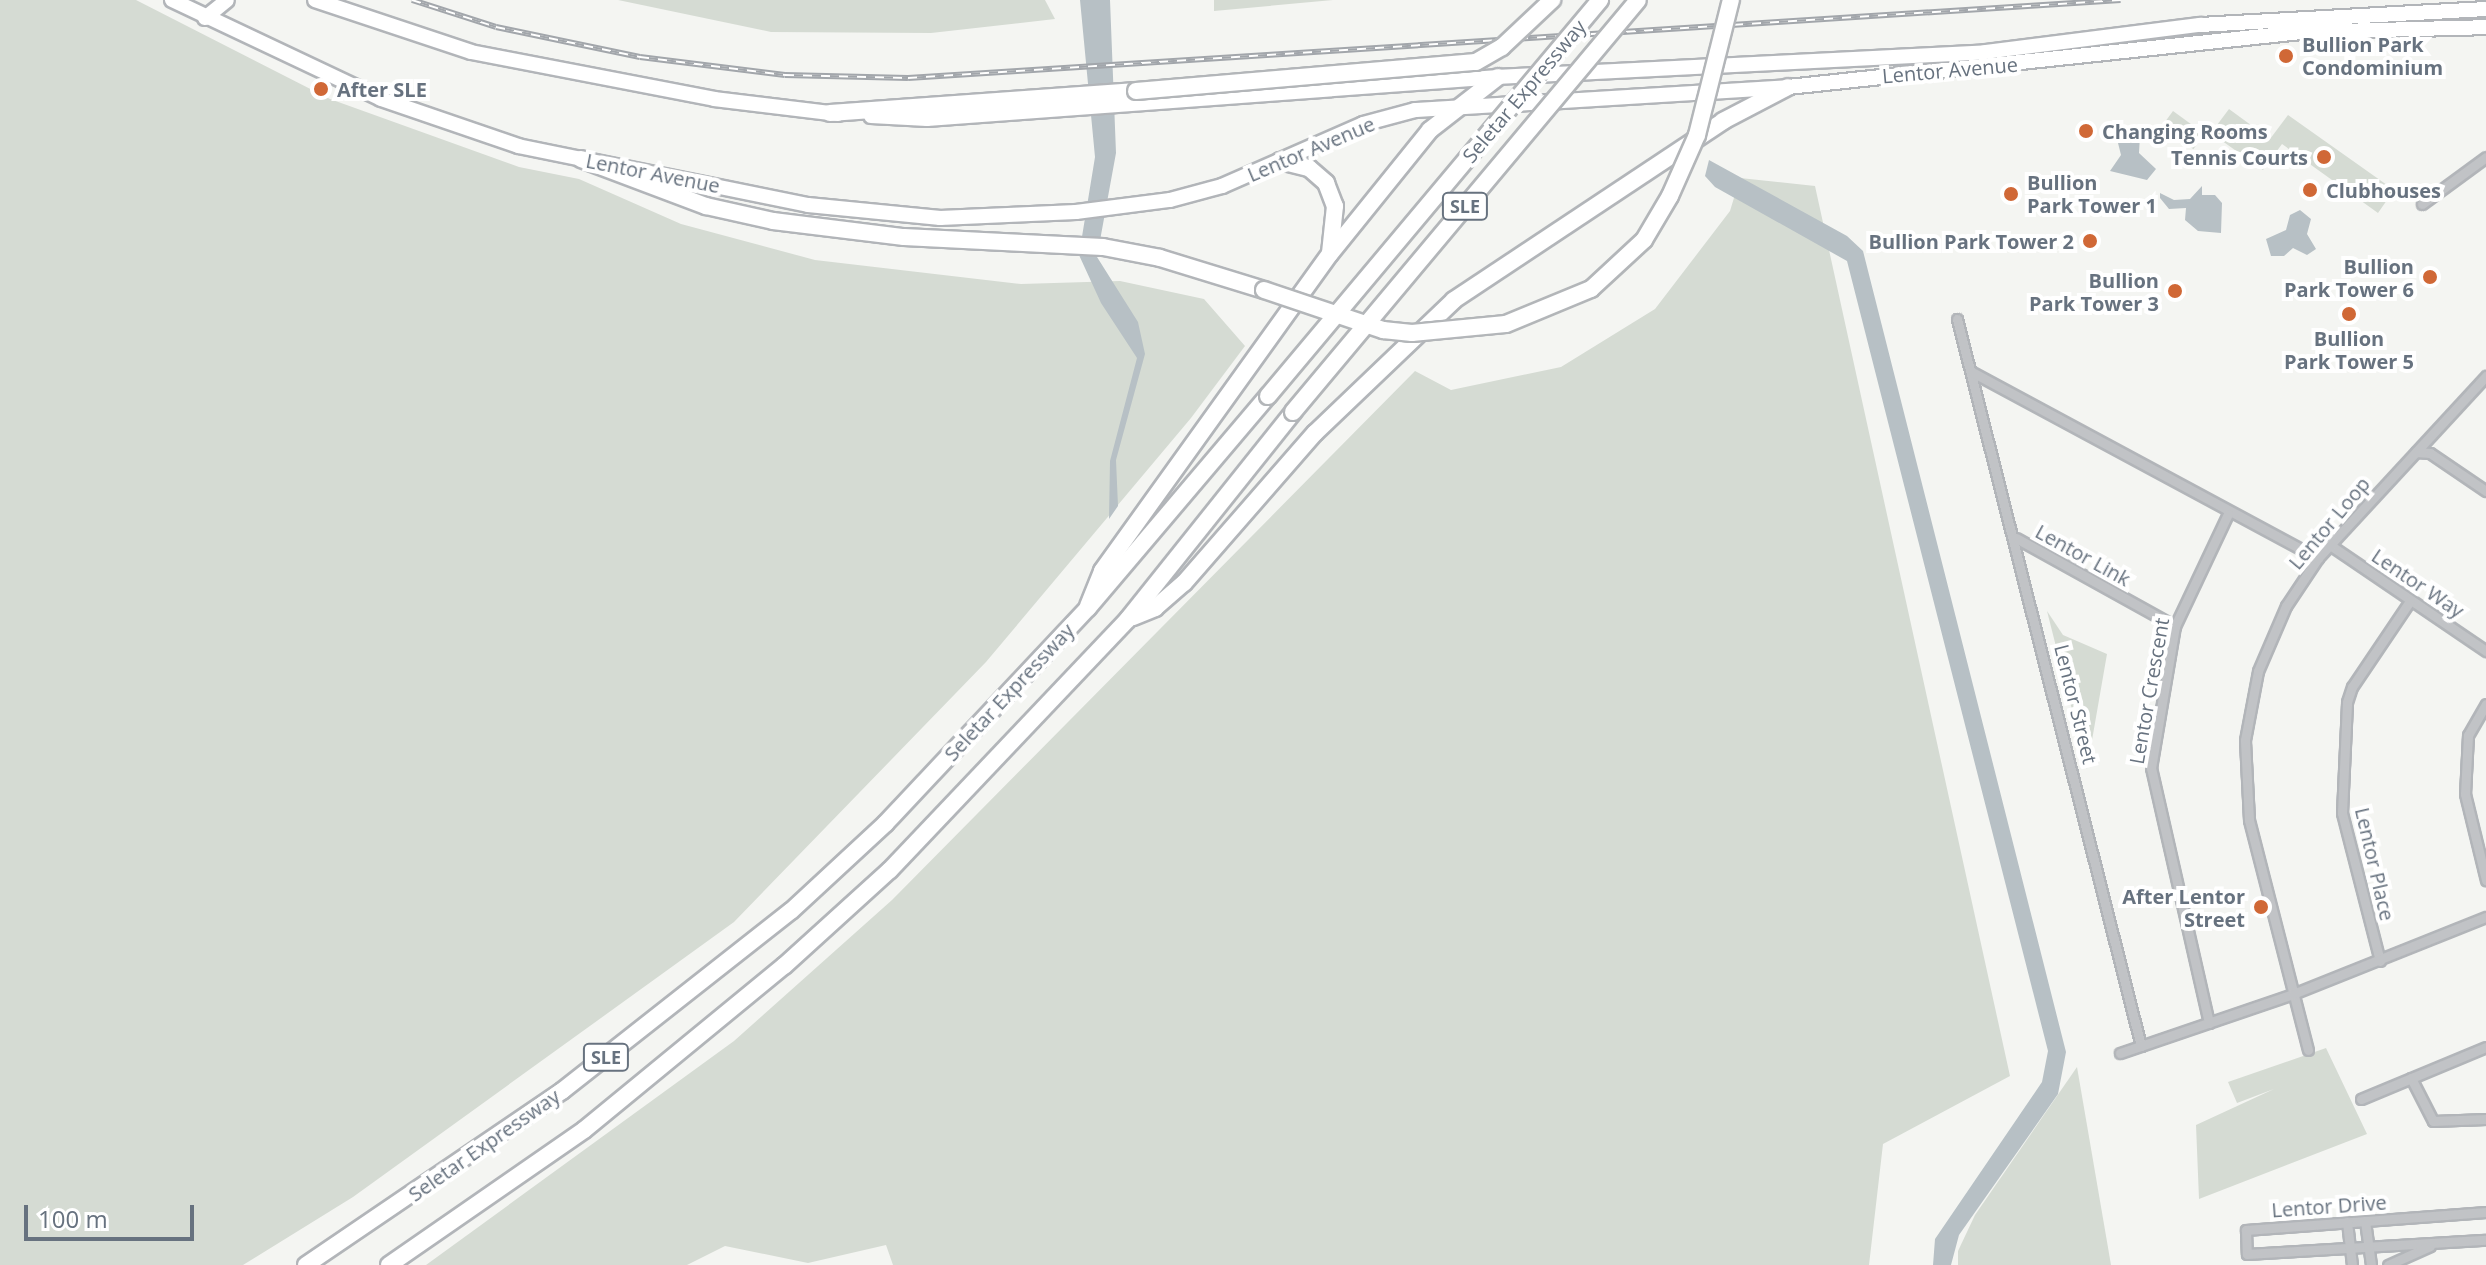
<!DOCTYPE html>
<style>
body{margin:0}
#map{position:relative;width:2486px;height:1265px;overflow:hidden;background:#f4f5f2;font-family:"Open Sans",sans-serif}
div>[style]{position:absolute}
[style*='--x']{left:calc(var(--x)*1px);top:calc(var(--y)*1px);width:calc(var(--w)*1px);rotate:calc(var(--a)*1deg)}
.green>*{inset:0;background:#d5dbd3;transform-origin:0 0}
.water>*{inset:0;background:#b7c0c5}
.roads{filter:drop-shadow(2px 0 #b2b5b9) drop-shadow(-2px 0 #b2b5b9) drop-shadow(0 2px #b2b5b9) drop-shadow(0 -2px #b2b5b9)}
.street>*{height:9px;margin:-4.5px;padding:0 4.5px;transform-origin:4.5px;border-radius:4.5px;background:#c1c3c6}
.primary>*{height:14px;margin:-7px;padding:0 7px;transform-origin:7px;border-radius:7px;background:#fff}
.highway>*{height:16px;margin:-8px;padding:0 8px;transform-origin:8px;border-radius:8px;background:#fff}
.rail>*{height:6px;margin-top:-3px;transform-origin:0;background:repeating-linear-gradient(90deg,#fff 0 9px,#a2a6ab 0 18px);box-sizing:border-box;border-block:2px solid #a2a6ab}
.bridges{filter:drop-shadow(2px 0 #b3b6b9) drop-shadow(-2px 0 #b3b6b9) drop-shadow(0 2px #b3b6b9) drop-shadow(0 -2px #b3b6b9)}
.highway-bridge>*{height:16px;margin:-8px;padding:0 8px;transform-origin:8px;border-radius:8px;background:#fff}
.dots>*{width:22px;height:22px;translate:-50% -50%;box-sizing:border-box;border:4px solid #fff;border-radius:50%}
span{translate:-50% -50%;white-space:nowrap;text-align:center;line-height:1.15;-webkit-text-stroke:8px #fff;paint-order:stroke}
.shield-label span{padding:2px 6px;background:#fff;border:2px solid;border-radius:6px;-webkit-text-stroke-width:0}
.shield-label{font-size:18px;color:#67727f;font-weight:700}
.poi-label{font-size:20px;color:#67727f;font-weight:700}
.left{translate:0 -50%;text-align:left}
.right{translate:-100% -50%;text-align:right}
.street-label{font-size:20px;color:#67727f}
.scale{position:absolute;left:24px;top:1205px;width:170px;height:36px;box-sizing:border-box;border:4px solid #67727f;border-top:0;padding-left:10px;font-size:24px;line-height:28px;white-space:nowrap;color:#67727f;-webkit-text-stroke:6px #fff;paint-order:stroke}
</style>
<div id="map">
<div class="green">
<i style="clip-path:polygon(0 0,136px 0,330px 99px,519px 167px,579px 179px,681px 224px,815px 260px,1021px 284px,1120px 281px,1204px 299px,1245px 346px,1191px 418px,986px 662px,734px 922px,353px 1197px,243px 1265px,0 1265px)"></i>
<i style="clip-path:polygon(618px 0,1045px 0,1055px 19px,931px 33px,771px 32px)"></i>
<i style="clip-path:polygon(1214px 0,1333px 0,1214px 11px)"></i>
<i style="clip-path:polygon(2229px 109px,2270px 139px,2288px 115px,2394px 190px,2378px 213px,2282px 144px,2263px 170px,2211px 133px)"></i>
<i style="left:2173px;top:111px;width:39px;height:19px;rotate:36deg"></i>
<i style="clip-path:polygon(1740px 178px,1815px 186px,2010px 1076px,1883px 1144px,1869px 1265px,893px 1265px,886px 1245px,808px 1263px,725px 1246px,687px 1265px,426px 1265px,734px 1041px,892px 900px,1415px 371px,1451px 390px,1561px 367px,1655px 309px,1730px 211px)"></i>
<i style="clip-path:polygon(2047px 611px,2063px 635px,2107px 654px,2087px 769px)"></i>
<i style="clip-path:polygon(2326px 1048px,2367px 1134px,2199px 1199px,2196px 1125px,2274px 1089px,2237px 1103px,2228px 1082px)"></i>
<i style="clip-path:polygon(2077px 1067px,2111px 1265px,1958px 1265px,1958px 1251px,1975px 1215px)"></i>
</div>
<div class="water">
<i style="clip-path:polygon(1080px 0,1110px 0,1116px 153px,1097px 257px,1138px 322px,1145px 354px,1116px 460px,1118px 506px,1109px 519px,1110px 461px,1137px 358px,1101px 303px,1079px 255px,1095px 157px)"></i>
<i style="clip-path:polygon(2130px 128px,2140px 136px,2139px 153px,2156px 169px,2147px 180px,2110px 171px,2121px 155px,2116px 135px)"></i>
<i style="clip-path:polygon(1709px 160px,1847px 236px,1863px 251px,2066px 1052px,2058px 1094px,1959px 1235px,1951px 1265px,1933px 1265px,1935px 1239px,2042px 1082px,2048px 1051px,1847px 261px,1715px 187px,1705px 176px)"></i>
<i style="clip-path:polygon(2202px 186px,2202px 195px,2215px 195px,2222px 203px,2221px 233px,2198px 231px,2185px 220px,2186px 208px,2169px 209px,2160px 198px,2160px 193px,2174px 200px,2190px 199px)"></i>
<i style="clip-path:polygon(2300px 210px,2311px 219px,2307px 234px,2316px 249px,2307px 255px,2293px 248px,2284px 256px,2271px 256px,2266px 239px,2286px 230px,2290px 215px)"></i>
</div>
<div class="roads">
<div class="street">
<i style="--x:2422;--y:204;--w:79;--a:-36.3"></i>
<i style="--x:1957;--y:319;--w:750;--a:75.8"></i>
<i style="--x:1972;--y:372;--w:393;--a:28.3"></i>
<i style="--x:2416;--y:452;--w:14;--a:4"></i>
<i style="--x:2430;--y:453;--w:68;--a:34.2"></i>
<i style="--x:2016;--y:538;--w:182;--a:29"></i>
<i style="--x:2330;--y:545;--w:189;--a:34.2"></i>
<i style="--x:2486;--y:704;--w:36;--a:120"></i>
<i style="--x:2468;--y:735;--w:59;--a:92.9"></i>
<i style="--x:2465;--y:794;--w:89;--a:76.3"></i>
<i style="--x:2380;--y:961;--w:153;--a:-104.4"></i>
<i style="--x:2342;--y:813;--w:111;--a:-87.4"></i>
<i style="--x:2347;--y:702;--w:16;--a:-72"></i>
<i style="--x:2352;--y:687;--w:104;--a:-56"></i>
<i style="--x:2209;--y:1023;--w:262;--a:-102.8"></i>
<i style="--x:2151;--y:768;--w:144;--a:-80.4"></i>
<i style="--x:2175;--y:626;--w:124;--a:-64.7"></i>
<i style="--x:2308;--y:1050;--w:237;--a:-104.4"></i>
<i style="--x:2249;--y:820;--w:80;--a:-92.9"></i>
<i style="--x:2245;--y:740;--w:70;--a:-79.3"></i>
<i style="--x:2258;--y:671;--w:71;--a:-66.7"></i>
<i style="--x:2286;--y:606;--w:58;--a:-56.3"></i>
<i style="--x:2318;--y:558;--w:248;--a:-47.3"></i>
<i style="--x:2120;--y:1053;--w:183;--a:-18.8"></i>
<i style="--x:2293;--y:994;--w:208;--a:-21.8"></i>
<i style="--x:2411;--y:1078;--w:48;--a:62.9"></i>
<i style="--x:2433;--y:1121;--w:53;--a:-2.2"></i>
<i style="--x:2361;--y:1099;--w:135;--a:-22.6"></i>
<i style="--x:2486;--y:1212;--w:241;--a:175.7"></i>
<i style="--x:2246;--y:1230;--w:24;--a:88"></i>
<i style="--x:2247;--y:1254;--w:239;--a:-3.4"></i>
<i style="--x:2365;--y:1221;--w:44;--a:82.2"></i>
<i style="--x:2347;--y:1222;--w:43;--a:83.4"></i>
<i style="--x:2388;--y:1265;--w:46;--a:-24.3"></i>
</div>
<div class="primary">
<i style="--x:172;--y:0;--w:231;--a:25.3"></i>
<i style="--x:381;--y:99;--w:145;--a:18.9"></i>
<i style="--x:518;--y:146;--w:296;--a:11.5"></i>
<i style="--x:808;--y:205;--w:133;--a:5.6"></i>
<i style="--x:940;--y:218;--w:136;--a:-2.5"></i>
<i style="--x:1076;--y:212;--w:95;--a:-7.3"></i>
<i style="--x:1170;--y:200;--w:54;--a:-15.1"></i>
<i style="--x:1222;--y:186;--w:154;--a:-23.7"></i>
<i style="--x:1363;--y:124;--w:54;--a:-15.1"></i>
<i style="--x:1415;--y:110;--w:374;--a:-3.5"></i>
<i style="--x:1788;--y:87;--w:516;--a:-6.12"></i>
<i style="--x:2301;--y:32;--w:185;--a:-1.5"></i>
<i style="--x:315;--y:0;--w:164;--a:18.4"></i>
<i style="--x:471;--y:52;--w:248;--a:10.9"></i>
<i style="--x:714;--y:99;--w:125;--a:6.9"></i>
<i style="--x:205;--y:18;--w:28;--a:-39"></i>
<i style="--x:871;--y:116;--w:56;--a:3.1"></i>
<i style="--x:927;--y:119;--w:573;--a:-4.21"></i>
<i style="--x:1498;--y:77;--w:488;--a:-2.9"></i>
<i style="--x:1985;--y:52;--w:217;--a:-7.2"></i>
<i style="--x:2200;--y:25;--w:286;--a:-3.2"></i>
</div>
<div class="highway">
<i style="--x:830;--y:113;--w:307;--a:-4.1"></i>
<i style="--x:581;--y:159;--w:134;--a:20.6"></i>
<i style="--x:706;--y:206;--w:69;--a:12.6"></i>
<i style="--x:773;--y:221;--w:132;--a:7"></i>
<i style="--x:904;--y:237;--w:199;--a:2.9"></i>
<i style="--x:1103;--y:247;--w:58;--a:10.9"></i>
<i style="--x:1160;--y:258;--w:109;--a:17.1"></i>
<i style="--x:1280;--y:161;--w:30;--a:14"></i>
<i style="--x:1309;--y:168;--w:23;--a:41"></i>
<i style="--x:1326;--y:183;--w:25;--a:69"></i>
<i style="--x:1335;--y:206;--w:47;--a:96.1"></i>
<i style="--x:1088;--y:606;--w:38;--a:-68"></i>
<i style="--x:1102;--y:571;--w:390;--a:-54.3"></i>
<i style="--x:1330;--y:254;--w:159;--a:-51.1"></i>
<i style="--x:1430;--y:130;--w:86;--a:-37.9"></i>
<i style="--x:1133;--y:617;--w:24;--a:-22"></i>
<i style="--x:1155;--y:608;--w:38;--a:-41"></i>
<i style="--x:1184;--y:583;--w:199;--a:-48.9"></i>
<i style="--x:1315;--y:433;--w:192;--a:-43.7"></i>
<i style="--x:1454;--y:300;--w:323;--a:-33.6"></i>
<i style="--x:1723;--y:121;--w:73;--a:-27.6"></i>
<i style="--x:306;--y:1265;--w:310;--a:-34.2"></i>
<i style="--x:562;--y:1091;--w:291;--a:-38.2"></i>
<i style="--x:791;--y:911;--w:129;--a:-42.8"></i>
<i style="--x:886;--y:823;--w:295;--a:-46.8"></i>
<i style="--x:1088;--y:608;--w:278;--a:-49.7"></i>
<i style="--x:389;--y:1265;--w:237;--a:-34.7"></i>
<i style="--x:584;--y:1130;--w:259;--a:-39.4"></i>
<i style="--x:784;--y:966;--w:143;--a:-42.2"></i>
<i style="--x:890;--y:870;--w:346;--a:-46.5"></i>
<i style="--x:1128;--y:619;--w:265;--a:-51.4"></i>
</div>
</div>
<div class="rail">
<i style="--x:412;--y:0;--w:88;--a:17.8"></i>
<i style="--x:496;--y:27;--w:147;--a:11.8"></i>
<i style="--x:640;--y:57;--w:146;--a:7.1"></i>
<i style="--x:785;--y:75;--w:123;--a:1.4"></i>
<i style="--x:908;--y:78;--w:1215;--a:-3.68"></i>
</div>
<div class="bridges">
<div class="highway-bridge">
<i style="--x:1136;--y:91;--w:341;--a:-4.9"></i>
<i style="--x:1476;--y:62;--w:30;--a:-30"></i>
<i style="--x:1502;--y:47;--w:69;--a:-43.2"></i>
<i style="--x:1264;--y:290;--w:126;--a:18.6"></i>
<i style="--x:1383;--y:330;--w:29;--a:6"></i>
<i style="--x:1412;--y:333;--w:94;--a:-5.5"></i>
<i style="--x:1506;--y:324;--w:92;--a:-22.4"></i>
<i style="--x:1591;--y:289;--w:72;--a:-42.8"></i>
<i style="--x:1644;--y:240;--w:51;--a:-59.4"></i>
<i style="--x:1670;--y:196;--w:67;--a:-66.1"></i>
<i style="--x:1697;--y:135;--w:139;--a:-75.9"></i>
<i style="--x:1268;--y:396;--w:517;--a:-50.02"></i>
<i style="--x:1293;--y:412;--w:537;--a:-50.06"></i>
</div>
</div>
<div class="dots">
<i style="left:2286px;top:56px;background:#d06836"></i>
<i style="left:321px;top:89px;background:#d06836"></i>
<i style="left:2086px;top:131px;background:#d06836"></i>
<i style="left:2324px;top:157px;background:#d06836"></i>
<i style="left:2310px;top:190px;background:#d06836"></i>
<i style="left:2011px;top:194px;background:#d06836"></i>
<i style="left:2090px;top:241px;background:#d06836"></i>
<i style="left:2430px;top:277px;background:#d06836"></i>
<i style="left:2175px;top:291px;background:#d06836"></i>
<i style="left:2349px;top:314px;background:#d06836"></i>
<i style="left:2261px;top:907px;background:#d06836"></i>
</div>
<div class="shield-label">
<span style="left:1465px;top:206px">SLE</span>
<span style="left:606px;top:1057px">SLE</span>
</div>
<div class="poi-label">
<span class="left" style="left:2302px;top:56px">Bullion Park<br>Condominium</span>
<span class="left" style="left:337px;top:89px">After SLE</span>
<span class="left" style="left:2102px;top:131px">Changing Rooms</span>
<span class="right" style="left:2308px;top:157px">Tennis Courts</span>
<span class="left" style="left:2027px;top:194px">Bullion<br>Park Tower 1</span>
<span class="left" style="left:2326px;top:190px">Clubhouses</span>
<span class="right" style="left:2074px;top:241px">Bullion Park Tower 2</span>
<span class="right" style="left:2414px;top:278px">Bullion<br>Park Tower 6</span>
<span class="right" style="left:2159px;top:292px">Bullion<br>Park Tower 3</span>
<span style="left:2349px;top:350px">Bullion<br>Park Tower 5</span>
<span class="right" style="left:2245px;top:908px">After Lentor<br>Street</span>
</div>
<div class="street-label">
<span style="left:1950px;top:70px;rotate:-5deg">Lentor Avenue</span>
<span style="left:1524px;top:91px;rotate:-50deg">Seletar Expressway</span>
<span style="left:1311px;top:149px;rotate:-23deg">Lentor Avenue</span>
<span style="left:653px;top:173px;rotate:11deg">Lentor Avenue</span>
<span style="left:2329px;top:523px;rotate:-50deg">Lentor Loop</span>
<span style="left:2083px;top:555px;rotate:29deg">Lentor Link</span>
<span style="left:2418px;top:583px;rotate:34deg">Lentor Way</span>
<span style="left:2149px;top:691px;rotate:-80deg">Lentor Crescent</span>
<span style="left:1009px;top:692px;rotate:-47deg">Seletar Expressway</span>
<span style="left:2076px;top:704px;rotate:76deg">Lentor Street</span>
<span style="left:2375px;top:864px;rotate:77deg">Lentor Place</span>
<span style="left:484px;top:1145px;rotate:-35deg">Seletar Expressway</span>
<span style="left:2329px;top:1206px;rotate:-4deg">Lentor Drive</span>
</div>
<div class="scale">100 m</div>
</div>
